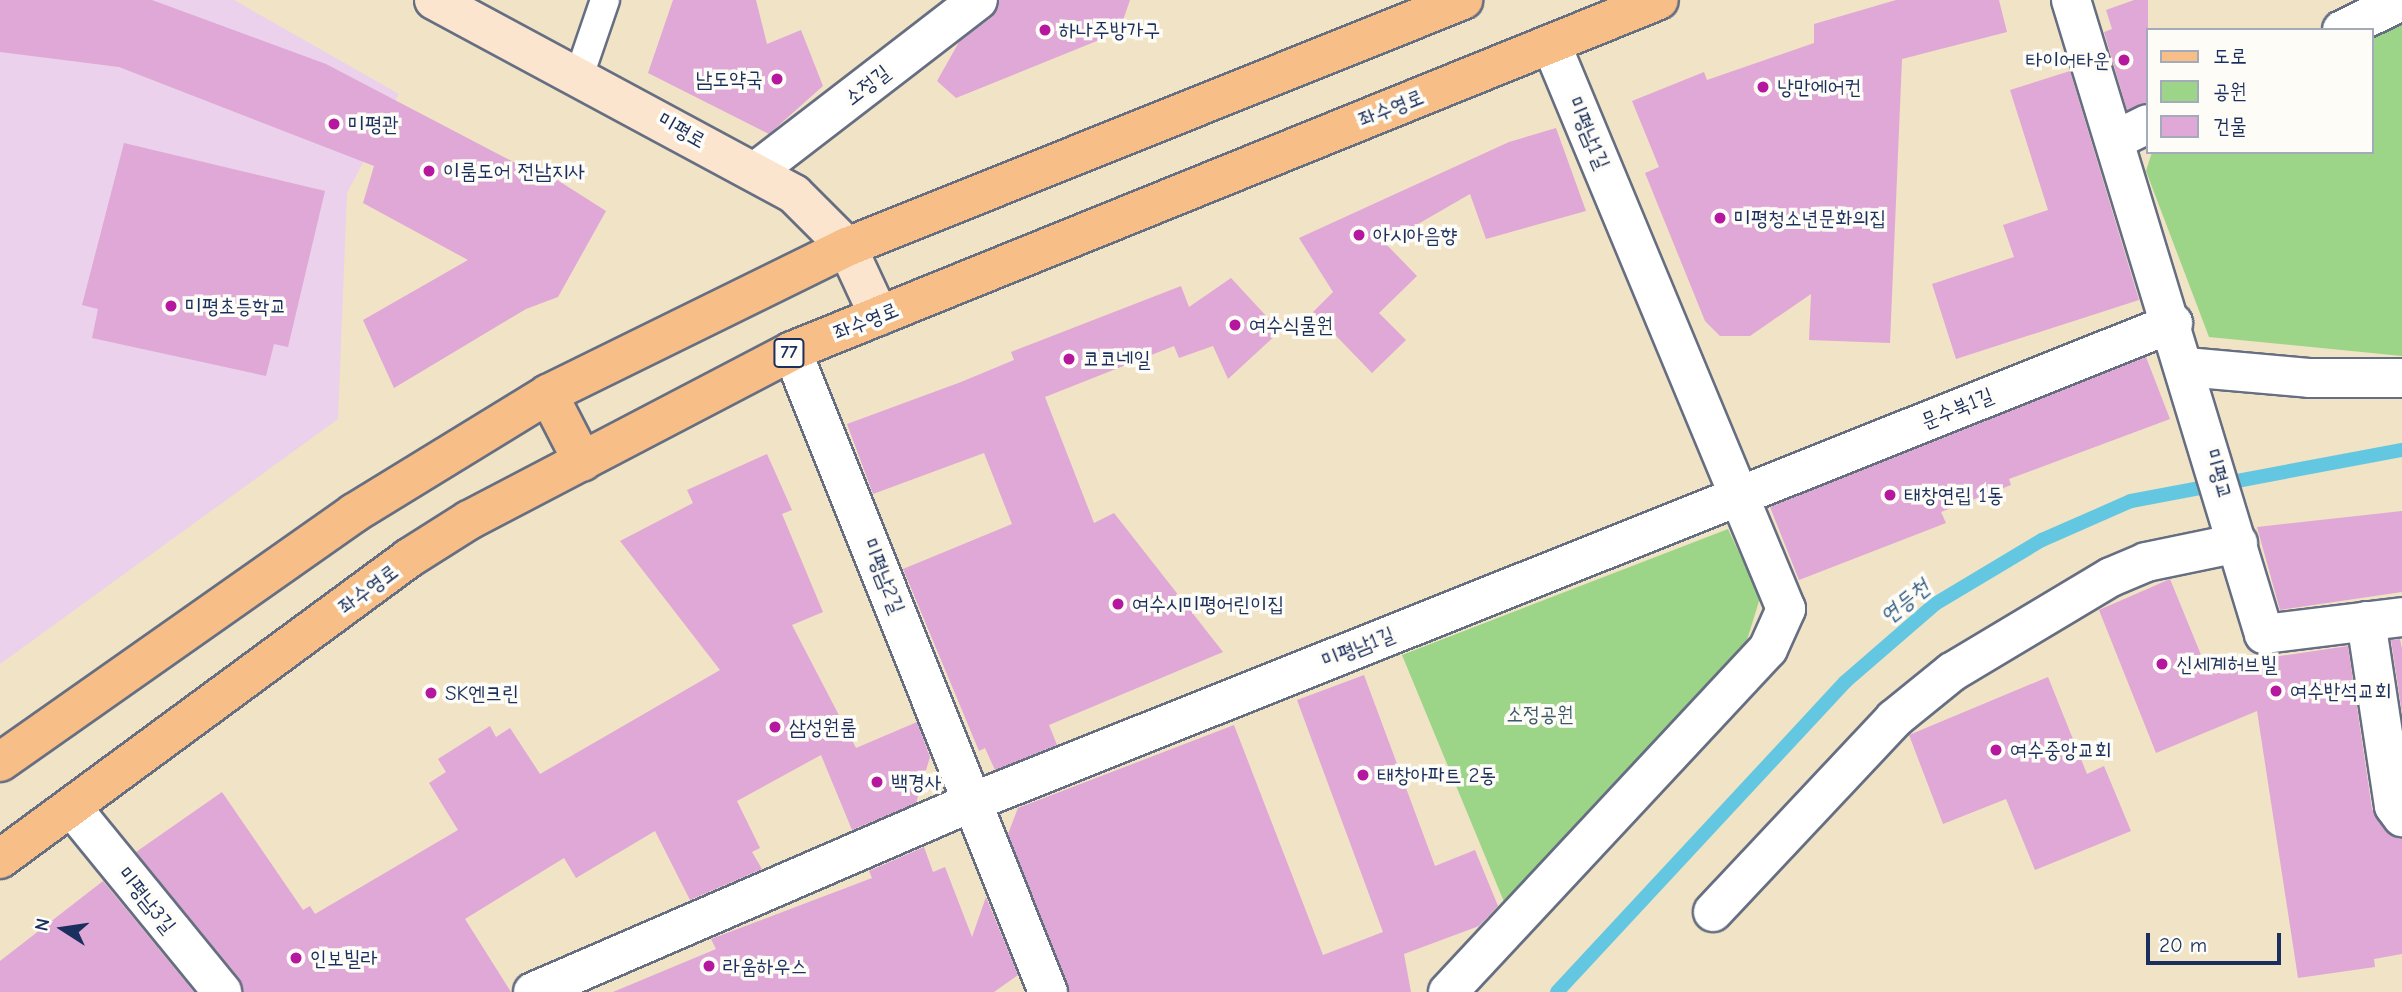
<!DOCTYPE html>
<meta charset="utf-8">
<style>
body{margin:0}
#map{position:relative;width:2402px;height:992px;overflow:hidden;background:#f0e3c6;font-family:"Comic Neue","Poor Story",sans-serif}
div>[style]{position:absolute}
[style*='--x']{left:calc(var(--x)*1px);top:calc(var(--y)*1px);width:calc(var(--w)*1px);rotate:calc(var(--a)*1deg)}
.built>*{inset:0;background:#ebd1eb}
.green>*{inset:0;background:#9cd588}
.stream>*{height:14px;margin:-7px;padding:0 7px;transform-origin:7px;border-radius:7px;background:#64c7e1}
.building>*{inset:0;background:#e0a8d6}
.roads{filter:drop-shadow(2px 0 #666e82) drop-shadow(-2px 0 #666e82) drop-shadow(0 2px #666e82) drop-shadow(0 -2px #666e82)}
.lane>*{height:28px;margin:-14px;padding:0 14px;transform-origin:14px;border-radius:14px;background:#fff}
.street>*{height:38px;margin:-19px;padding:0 19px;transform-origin:19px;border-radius:19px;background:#fff}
.secondary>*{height:38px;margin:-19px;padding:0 19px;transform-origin:19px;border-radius:19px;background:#fce5cf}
.primary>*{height:38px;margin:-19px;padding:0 19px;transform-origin:19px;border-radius:19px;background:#f7be87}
.dots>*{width:19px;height:19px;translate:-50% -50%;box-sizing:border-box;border:4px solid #fdfcf7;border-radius:50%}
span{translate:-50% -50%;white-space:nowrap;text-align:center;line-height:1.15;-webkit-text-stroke:7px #fdfcf7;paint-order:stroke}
.shield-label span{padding:2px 5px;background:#fdfcf7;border:2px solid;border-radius:5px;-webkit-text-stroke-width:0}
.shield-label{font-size:19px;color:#1b2f5e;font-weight:700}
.poi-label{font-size:21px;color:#1b2f5e}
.left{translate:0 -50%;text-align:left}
.right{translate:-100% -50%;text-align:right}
.street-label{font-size:21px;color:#1b2f5e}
.park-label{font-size:21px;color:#3b5868}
.water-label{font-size:23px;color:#315d85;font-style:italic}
.legend{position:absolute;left:2146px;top:28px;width:228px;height:126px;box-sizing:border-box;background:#fdfcf7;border:2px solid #a3aaba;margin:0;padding:9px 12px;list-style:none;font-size:21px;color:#1b2f5e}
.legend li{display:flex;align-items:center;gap:14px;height:35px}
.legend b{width:35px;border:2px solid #a3aaba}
.north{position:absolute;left:28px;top:894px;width:70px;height:70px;-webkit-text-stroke:5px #fdfcf7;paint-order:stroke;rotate:282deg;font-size:19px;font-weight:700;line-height:28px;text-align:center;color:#1b2f5e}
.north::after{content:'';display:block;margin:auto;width:24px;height:32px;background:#1b2f5e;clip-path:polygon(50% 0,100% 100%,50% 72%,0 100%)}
.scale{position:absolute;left:2146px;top:933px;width:135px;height:32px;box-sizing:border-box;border:4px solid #1b2f5e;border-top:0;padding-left:9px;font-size:21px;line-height:24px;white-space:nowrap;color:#1b2f5e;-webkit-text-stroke:5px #fdfcf7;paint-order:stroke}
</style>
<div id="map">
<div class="built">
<i style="clip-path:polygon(0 0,234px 0,399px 94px,347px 193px,338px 419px,0 664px)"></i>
</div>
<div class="green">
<i style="clip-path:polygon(2402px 18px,2402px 356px,2209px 337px,2146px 171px,2152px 152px,2372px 152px,2372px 33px)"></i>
<i style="clip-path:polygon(1728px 529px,1760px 598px,1747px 640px,1507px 909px,1402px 655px)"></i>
</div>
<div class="stream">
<i style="--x:1557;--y:992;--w:423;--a:-47.1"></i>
<i style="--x:1845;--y:682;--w:119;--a:-40.9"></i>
<i style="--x:1935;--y:604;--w:125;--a:-30.9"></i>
<i style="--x:2042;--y:540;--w:97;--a:-23.7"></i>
<i style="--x:2131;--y:501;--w:276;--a:-10.7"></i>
</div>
<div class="building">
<i style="clip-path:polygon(0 0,152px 0,326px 64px,525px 168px,529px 162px,606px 211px,558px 297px,526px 309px,394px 388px,363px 320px,468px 260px,363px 203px,374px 166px,119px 67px,0 52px)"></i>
<i style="clip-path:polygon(673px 0,756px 0,767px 44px,801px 30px,823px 86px,769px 134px,648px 73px)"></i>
<i style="clip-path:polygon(999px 0,1130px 0,1119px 32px,956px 98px,937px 81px,959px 42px,992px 17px)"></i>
<i style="clip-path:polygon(1896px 0,1999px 0,2007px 32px,1902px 59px,1890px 343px,1809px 340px,1811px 294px,1750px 336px,1720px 336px,1705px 321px,1645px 173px,1659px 167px,1632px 101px,1704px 72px,1707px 80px,1814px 43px,1814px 24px)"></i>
<i style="clip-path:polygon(2134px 0,2148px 0,2148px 102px,2127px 110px,2104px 32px,2112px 29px,2106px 10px)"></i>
<i style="clip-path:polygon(2070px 71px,2139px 300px,1956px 359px,1932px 284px,2014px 257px,2003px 225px,2048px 210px,2010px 90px)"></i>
<i style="clip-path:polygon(1556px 128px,1586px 211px,1486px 239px,1470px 194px,1385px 243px,1417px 276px,1379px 313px,1406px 340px,1372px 373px,1313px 312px,1333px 292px,1299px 238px,1509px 142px)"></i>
<i style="clip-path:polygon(124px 143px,325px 191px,288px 347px,274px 344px,266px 376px,92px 338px,98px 309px,82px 305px)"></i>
<i style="clip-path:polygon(1231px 278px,1280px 331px,1228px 379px,1213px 346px,1179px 358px,1174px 346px,1045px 397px,1094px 523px,1114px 513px,1223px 652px,1049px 725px,1057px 745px,995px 770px,985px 748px,979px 751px,903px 569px,1012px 524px,984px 453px,873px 494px,847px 424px,961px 382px,1014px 360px,1011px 352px,1181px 286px,1189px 307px)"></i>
<i style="clip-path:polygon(2146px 357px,2170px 419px,2009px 479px,2011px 485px,1941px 512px,1946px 523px,1799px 580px,1770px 507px)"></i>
<i style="clip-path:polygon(767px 454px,792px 510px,782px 514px,823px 612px,792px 625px,856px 748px,917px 722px,930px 757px,916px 803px,852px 830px,821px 755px,737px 801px,760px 848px,752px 852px,762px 869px,690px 900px,655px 831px,576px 878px,564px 858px,465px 919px,511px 992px,243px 992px,239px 978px,136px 852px,222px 792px,303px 910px,310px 906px,315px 914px,458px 830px,429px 783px,446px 772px,438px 759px,490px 726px,496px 737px,510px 728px,540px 774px,720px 670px,620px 541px,693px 503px,687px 490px)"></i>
<i style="clip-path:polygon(2402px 511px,2402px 592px,2280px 610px,2257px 527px)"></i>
<i style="clip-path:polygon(2170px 579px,2206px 667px,2348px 646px,2372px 809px,2385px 830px,2402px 838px,2402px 954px,2374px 959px,2375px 967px,2298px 978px,2257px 711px,2156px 753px,2099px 610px)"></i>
<i style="clip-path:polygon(2400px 639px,2402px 649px,2402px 713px,2391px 640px)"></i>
<i style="clip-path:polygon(1364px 675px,1435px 866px,1475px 850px,1498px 906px,1479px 926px,1404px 954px,1411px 992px,1069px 992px,1008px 834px,1018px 808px,1234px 725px,1323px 955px,1383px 932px,1297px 700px)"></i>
<i style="clip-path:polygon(2048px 677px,2087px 774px,2104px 766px,2131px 831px,2035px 870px,2006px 799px,1943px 824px,1909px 735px)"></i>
<i style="clip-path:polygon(924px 847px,933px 872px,945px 867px,972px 937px,986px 897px,1018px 975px,994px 992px,613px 992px,716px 949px,711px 939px,872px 878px,869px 871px)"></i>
<i style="clip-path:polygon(103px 881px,194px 992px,0 992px,0 961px)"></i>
</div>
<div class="roads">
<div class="lane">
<i style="--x:580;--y:73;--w:77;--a:-71.1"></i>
</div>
<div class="street">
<i style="--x:2071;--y:0;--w:663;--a:73.07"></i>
<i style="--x:2264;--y:634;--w:139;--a:-7"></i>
<i style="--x:2342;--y:30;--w:67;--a:-25.8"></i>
<i style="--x:2117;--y:139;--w:34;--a:-26"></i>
<i style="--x:756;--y:171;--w:280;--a:-37.6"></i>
<i style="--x:792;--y:351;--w:690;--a:68.23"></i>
<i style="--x:2186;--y:367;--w:123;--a:5.1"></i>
<i style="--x:2309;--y:378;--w:93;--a:0"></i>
<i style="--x:2366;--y:621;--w:187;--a:81.4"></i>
<i style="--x:2394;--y:806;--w:14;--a:54"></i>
<i style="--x:73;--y:809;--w:236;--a:50.8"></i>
<i style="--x:1713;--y:912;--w:265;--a:-46.8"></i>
<i style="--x:1894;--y:719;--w:75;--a:-39"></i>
<i style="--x:1952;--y:672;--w:185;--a:-30.9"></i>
<i style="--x:2111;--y:577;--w:38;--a:-23"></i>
<i style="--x:2146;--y:562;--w:94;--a:-11.7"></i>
<i style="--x:533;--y:992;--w:482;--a:-23.4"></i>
<i style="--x:975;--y:801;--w:1290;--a:-21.75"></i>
<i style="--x:1448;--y:992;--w:469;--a:-47"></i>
<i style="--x:1768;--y:649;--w:44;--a:-65.8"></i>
<i style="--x:1786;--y:609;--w:612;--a:-112.58"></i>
</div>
<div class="secondary">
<i style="--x:434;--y:0;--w:409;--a:28.3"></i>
<i style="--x:794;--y:194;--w:75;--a:45"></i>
<i style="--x:847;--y:247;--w:76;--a:65.1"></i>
</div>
<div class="primary">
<i style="--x:548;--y:394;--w:76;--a:62.8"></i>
<i style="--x:0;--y:762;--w:433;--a:-35.1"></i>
<i style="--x:354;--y:513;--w:228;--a:-31.5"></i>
<i style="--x:548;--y:394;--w:333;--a:-26.2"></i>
<i style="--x:847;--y:247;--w:664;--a:-21.85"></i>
<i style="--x:0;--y:859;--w:508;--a:-36.35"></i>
<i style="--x:409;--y:558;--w:71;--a:-32.3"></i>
<i style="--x:469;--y:520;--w:365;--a:-27.6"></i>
<i style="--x:792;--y:351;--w:935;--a:-22.04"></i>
</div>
</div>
<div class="dots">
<i style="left:1045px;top:30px;background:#b5179e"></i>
<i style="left:2124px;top:60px;background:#b5179e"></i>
<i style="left:777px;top:79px;background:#b5179e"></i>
<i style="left:1763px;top:87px;background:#b5179e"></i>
<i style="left:334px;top:124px;background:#b5179e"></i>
<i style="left:429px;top:171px;background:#b5179e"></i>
<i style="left:1720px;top:218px;background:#b5179e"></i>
<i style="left:1359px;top:235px;background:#b5179e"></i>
<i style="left:171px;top:306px;background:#b5179e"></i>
<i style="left:1235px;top:325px;background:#b5179e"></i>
<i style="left:1069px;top:359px;background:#b5179e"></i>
<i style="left:1890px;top:495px;background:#b5179e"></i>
<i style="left:1118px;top:604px;background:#b5179e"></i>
<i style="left:2162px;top:664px;background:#b5179e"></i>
<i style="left:2276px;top:691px;background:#b5179e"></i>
<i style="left:431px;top:693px;background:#b5179e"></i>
<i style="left:775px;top:727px;background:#b5179e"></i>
<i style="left:1996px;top:750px;background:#b5179e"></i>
<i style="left:1363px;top:775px;background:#b5179e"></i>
<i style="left:877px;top:782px;background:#b5179e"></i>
<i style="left:296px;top:958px;background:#b5179e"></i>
<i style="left:709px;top:966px;background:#b5179e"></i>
</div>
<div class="shield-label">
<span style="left:789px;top:353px">77</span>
</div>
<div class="poi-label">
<span class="left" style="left:1059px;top:30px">하나주방가구</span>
<span class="right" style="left:2110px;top:60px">타이어타운</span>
<span class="right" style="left:763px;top:79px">남도약국</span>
<span class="left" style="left:1777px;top:87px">낭만에어컨</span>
<span class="left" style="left:348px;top:124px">미평관</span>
<span class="left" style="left:443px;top:171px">이룸도어 전남지사</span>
<span class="left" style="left:1734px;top:218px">미평청소년문화의집</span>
<span class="left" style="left:1373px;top:235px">아시아음향</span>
<span class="left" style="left:185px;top:306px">미평초등학교</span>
<span class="left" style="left:1249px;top:325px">여수식물원</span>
<span class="left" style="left:1083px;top:359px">코코네일</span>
<span class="left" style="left:1904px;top:495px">태창연립 1동</span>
<span class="left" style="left:1132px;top:604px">여수시미평어린이집</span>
<span class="left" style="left:2176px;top:664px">신세계허브빌</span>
<span class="left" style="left:2290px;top:691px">여수반석교회</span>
<span class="left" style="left:445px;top:693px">SK엔크린</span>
<span class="left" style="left:789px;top:727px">삼성원룸</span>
<span class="left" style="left:2010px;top:750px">여수중앙교회</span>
<span class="left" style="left:1377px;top:775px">태창아파트 2동</span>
<span class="left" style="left:891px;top:782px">백경사</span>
<span class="left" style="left:310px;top:958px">인보빌라</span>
<span class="left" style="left:723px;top:966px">라움하우스</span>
</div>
<div class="street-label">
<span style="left:867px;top:85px;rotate:-38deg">소정길</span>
<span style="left:1391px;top:108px;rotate:-22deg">좌수영로</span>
<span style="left:682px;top:130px;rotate:29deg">미평로</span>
<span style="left:1589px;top:133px;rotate:67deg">미평남1길</span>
<span style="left:866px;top:321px;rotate:-22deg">좌수영로</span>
<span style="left:1957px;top:408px;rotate:-22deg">문수북1길</span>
<span style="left:2219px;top:474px;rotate:74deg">미평교</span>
<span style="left:884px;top:576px;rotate:68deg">미평남2길</span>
<span style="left:368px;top:589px;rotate:-37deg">좌수영로</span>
<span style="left:1358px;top:647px;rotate:-22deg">미평남1길</span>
<span style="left:147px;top:900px;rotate:51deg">미평남3길</span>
</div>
<div class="park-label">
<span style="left:1540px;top:714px">소정공원</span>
</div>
<div class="water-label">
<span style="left:1905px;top:602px;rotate:-39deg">연등천</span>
</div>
<ul class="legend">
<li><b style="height:9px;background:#f7be87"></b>도로</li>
<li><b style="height:19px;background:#9cd588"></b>공원</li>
<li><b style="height:19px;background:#e0a8d6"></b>건물</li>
</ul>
<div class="north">N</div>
<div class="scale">20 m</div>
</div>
